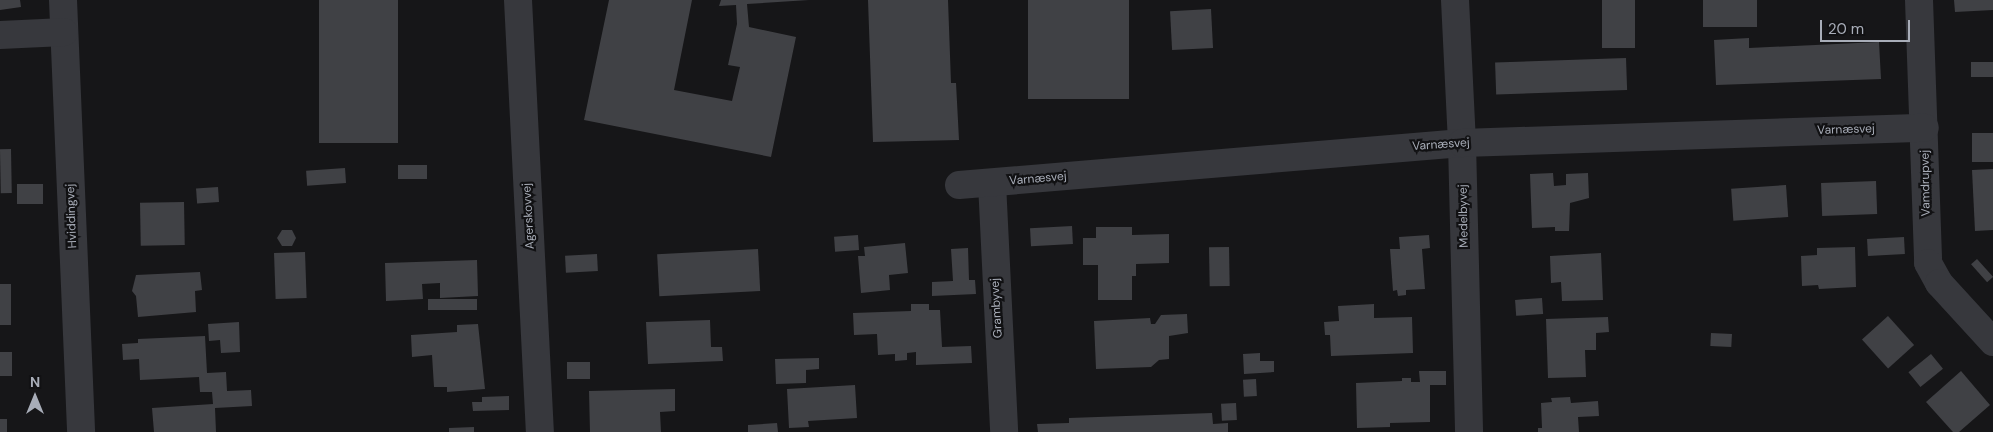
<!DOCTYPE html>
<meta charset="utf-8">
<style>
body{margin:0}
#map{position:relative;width:1993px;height:432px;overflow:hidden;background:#161618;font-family:"DM Sans",sans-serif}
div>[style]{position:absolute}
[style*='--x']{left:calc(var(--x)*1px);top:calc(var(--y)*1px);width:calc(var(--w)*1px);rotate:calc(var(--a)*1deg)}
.building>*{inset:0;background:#404145;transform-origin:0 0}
.minor>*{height:28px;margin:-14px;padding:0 14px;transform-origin:14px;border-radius:14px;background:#37383d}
span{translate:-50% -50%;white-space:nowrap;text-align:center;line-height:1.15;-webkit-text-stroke:4.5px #111113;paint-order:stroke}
.street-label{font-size:12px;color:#a8adb8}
.north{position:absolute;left:10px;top:372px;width:50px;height:50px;-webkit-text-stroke:4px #111113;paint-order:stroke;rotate:0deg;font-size:14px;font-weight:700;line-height:20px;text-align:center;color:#a8adb8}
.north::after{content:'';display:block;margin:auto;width:18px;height:22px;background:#a8adb8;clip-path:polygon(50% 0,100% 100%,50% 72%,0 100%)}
.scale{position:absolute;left:1820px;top:20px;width:90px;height:22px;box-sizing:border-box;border:2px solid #a8adb8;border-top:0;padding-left:6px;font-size:15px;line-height:18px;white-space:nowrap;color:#a8adb8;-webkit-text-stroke:4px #111113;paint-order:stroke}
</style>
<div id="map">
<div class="building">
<i style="clip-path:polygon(0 0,20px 0,21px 7px,0 10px)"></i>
<i style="left:319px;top:0;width:79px;height:143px"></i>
<i style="clip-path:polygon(609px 0,692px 0,674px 90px,732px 101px,740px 67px,728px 65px,737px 24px,736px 5px,719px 6px,721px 0,809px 0,747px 4px,749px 27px,796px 37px,771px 157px,584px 120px)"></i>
<i style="clip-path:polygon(868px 0,948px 0,951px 83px,956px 83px,959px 140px,873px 142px)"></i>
<i style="left:1028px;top:0;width:101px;height:99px"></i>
<i style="left:1602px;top:0;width:33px;height:48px"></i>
<i style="left:1703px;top:0;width:54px;height:27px"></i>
<i style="clip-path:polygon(1954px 0,1993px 0,1993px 10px,1955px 12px)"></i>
<i style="left:1211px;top:9px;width:39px;height:41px;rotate:87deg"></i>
<i style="clip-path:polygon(1749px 38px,1749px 48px,1879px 42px,1881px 79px,1716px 85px,1714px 40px)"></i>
<i style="left:1626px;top:58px;width:32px;height:131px;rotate:88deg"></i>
<i style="left:1993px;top:62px;width:15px;height:22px;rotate:90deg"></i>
<i style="left:1993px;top:133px;width:29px;height:21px;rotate:90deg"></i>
<i style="left:11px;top:149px;width:44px;height:11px;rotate:89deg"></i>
<i style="left:427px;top:165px;width:14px;height:29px;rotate:90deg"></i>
<i style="left:345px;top:168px;width:15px;height:39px;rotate:86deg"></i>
<i style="clip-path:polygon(1993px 169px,1993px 230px,1975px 231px,1972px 170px)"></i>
<i style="clip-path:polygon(1553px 173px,1554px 186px,1566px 185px,1566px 174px,1588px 173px,1589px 198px,1570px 203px,1569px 231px,1555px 231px,1555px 227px,1532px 228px,1530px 174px)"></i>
<i style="left:1876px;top:181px;width:33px;height:55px;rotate:88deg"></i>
<i style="left:43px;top:184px;width:20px;height:26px;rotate:90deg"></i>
<i style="left:1786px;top:185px;width:32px;height:55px;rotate:86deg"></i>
<i style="left:218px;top:187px;width:15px;height:22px;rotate:86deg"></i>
<i style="left:184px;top:202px;width:43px;height:44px;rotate:89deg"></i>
<i style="left:1072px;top:226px;width:18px;height:42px;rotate:87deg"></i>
<i style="clip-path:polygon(1096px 227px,1132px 227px,1132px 235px,1169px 234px,1169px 263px,1136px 264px,1136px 276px,1132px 276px,1132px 300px,1098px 300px,1098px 265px,1083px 265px,1083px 238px,1096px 238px)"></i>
<i style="clip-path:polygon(282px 230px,292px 230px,296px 238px,292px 246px,282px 246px,277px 238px)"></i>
<i style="left:858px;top:235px;width:15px;height:24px;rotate:86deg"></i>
<i style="clip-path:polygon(1429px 235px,1430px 248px,1422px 249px,1425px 289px,1406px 290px,1406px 295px,1398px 296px,1397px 290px,1393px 291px,1390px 249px,1400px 249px,1399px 237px)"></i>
<i style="left:1904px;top:237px;width:17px;height:37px;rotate:87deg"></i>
<i style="clip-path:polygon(905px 243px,908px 273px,889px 275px,890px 290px,861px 293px,858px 256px,865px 256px,864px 247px)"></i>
<i style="left:1229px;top:247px;width:39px;height:20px;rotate:89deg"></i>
<i style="clip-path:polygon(1855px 247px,1856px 287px,1819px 289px,1818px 285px,1802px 286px,1801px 256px,1817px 255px,1817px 248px)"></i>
<i style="clip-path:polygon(968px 248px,969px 280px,975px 280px,976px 294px,932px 296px,932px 282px,953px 281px,951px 249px)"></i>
<i style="left:758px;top:249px;width:42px;height:101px;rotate:87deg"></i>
<i style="left:305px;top:252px;width:46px;height:31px;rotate:88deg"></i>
<i style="clip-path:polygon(1601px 253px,1603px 300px,1562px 301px,1561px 282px,1551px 283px,1550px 256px)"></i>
<i style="left:597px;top:254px;width:17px;height:32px;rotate:87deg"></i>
<i style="left:1977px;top:259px;width:24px;height:8px;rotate:48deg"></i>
<i style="clip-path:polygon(477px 260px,478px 296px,440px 298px,440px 283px,422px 284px,423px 299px,386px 301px,385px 263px)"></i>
<i style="clip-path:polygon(200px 272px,202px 290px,195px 291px,196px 312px,138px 317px,136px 296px,132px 291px,136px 275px)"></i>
<i style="left:0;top:284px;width:11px;height:41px"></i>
<i style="left:1542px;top:298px;width:16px;height:27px;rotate:86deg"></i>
<i style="left:477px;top:299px;width:11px;height:49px;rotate:90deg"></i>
<i style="clip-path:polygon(911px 304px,929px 304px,929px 310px,940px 310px,942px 347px,971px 346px,972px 363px,916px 365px,916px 352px,907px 353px,907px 360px,895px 361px,895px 354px,878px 355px,877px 334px,854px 335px,853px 313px,911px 311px)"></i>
<i style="clip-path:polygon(1374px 304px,1374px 318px,1412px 317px,1413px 353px,1331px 356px,1330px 335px,1325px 335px,1324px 322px,1339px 321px,1338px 306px)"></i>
<i style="clip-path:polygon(1187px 314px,1188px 333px,1169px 336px,1169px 359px,1159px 360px,1151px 367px,1096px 369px,1094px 321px,1150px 318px,1151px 324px,1155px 324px,1161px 315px)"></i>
<i style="left:1888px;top:316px;width:39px;height:35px;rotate:48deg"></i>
<i style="clip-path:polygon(1608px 317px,1609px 332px,1596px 333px,1596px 350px,1585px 350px,1586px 377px,1548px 378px,1546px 319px)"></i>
<i style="clip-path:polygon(710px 320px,711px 347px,722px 347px,723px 361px,648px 364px,646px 322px)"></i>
<i style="clip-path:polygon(239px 322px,240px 352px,221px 353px,220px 340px,209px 341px,208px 324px)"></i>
<i style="clip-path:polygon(478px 324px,485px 389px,447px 392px,447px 387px,434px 387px,432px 355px,412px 357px,411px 335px,457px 332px,457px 325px)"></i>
<i style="left:1711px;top:333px;width:21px;height:13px;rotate:3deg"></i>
<i style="clip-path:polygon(205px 336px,207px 373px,226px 372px,227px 391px,251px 390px,252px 406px,215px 408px,216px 432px,154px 432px,152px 408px,213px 404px,212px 392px,200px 392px,199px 377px,140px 380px,139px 359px,123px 360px,122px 344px,138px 343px,138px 339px)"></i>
<i style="left:0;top:352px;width:12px;height:24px"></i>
<i style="clip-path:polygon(1260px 353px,1260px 361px,1274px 361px,1274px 372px,1244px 374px,1243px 354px)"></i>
<i style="left:1931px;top:354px;width:19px;height:29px;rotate:51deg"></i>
<i style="clip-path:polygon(819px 358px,819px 369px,806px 370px,806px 383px,776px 384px,775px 359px)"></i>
<i style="left:567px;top:362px;width:23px;height:17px"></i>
<i style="clip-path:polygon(1419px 371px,1446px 371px,1446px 385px,1430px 385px,1430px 422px,1390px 423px,1390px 427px,1357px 428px,1356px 383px,1402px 381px,1402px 378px,1411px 378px,1411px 382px,1420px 382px)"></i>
<i style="clip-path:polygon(1961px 371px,1990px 405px,1959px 432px,1953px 432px,1926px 402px)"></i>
<i style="left:1256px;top:379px;width:17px;height:13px;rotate:87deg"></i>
<i style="clip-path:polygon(855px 385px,857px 418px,808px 421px,809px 427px,789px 428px,787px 389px)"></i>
<i style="clip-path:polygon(675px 389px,675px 411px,660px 412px,661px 432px,590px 432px,589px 391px)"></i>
<i style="clip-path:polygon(509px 396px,509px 410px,473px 411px,472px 402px,482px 402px,482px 397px)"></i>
<i style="clip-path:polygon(1570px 397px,1571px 403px,1598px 401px,1599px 416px,1578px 417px,1579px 432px,1538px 432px,1538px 428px,1542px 428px,1541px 403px,1552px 402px,1551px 398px)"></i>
<i style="left:1236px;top:403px;width:17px;height:15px;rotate:87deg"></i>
<i style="clip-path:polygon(1212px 413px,1213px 424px,1228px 423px,1228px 432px,1038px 432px,1037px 424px,1069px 423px,1069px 418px)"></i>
<i style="left:0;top:419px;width:7px;height:13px"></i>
<i style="clip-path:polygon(777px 423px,778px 432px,748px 432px,748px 425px)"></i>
<i style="clip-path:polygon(474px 427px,474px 432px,449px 432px,449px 428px)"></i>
</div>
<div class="minor">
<i style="--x:63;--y:0;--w:432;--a:87.6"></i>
<i style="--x:518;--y:0;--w:433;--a:87.1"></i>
<i style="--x:1455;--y:0;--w:143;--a:87.2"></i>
<i style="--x:1462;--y:143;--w:289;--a:88.6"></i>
<i style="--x:1919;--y:0;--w:263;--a:88"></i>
<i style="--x:1928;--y:263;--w:23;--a:61"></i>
<i style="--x:1939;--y:283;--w:80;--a:47.5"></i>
<i style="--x:0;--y:35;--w:64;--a:-2.7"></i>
<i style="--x:992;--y:183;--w:249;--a:87.2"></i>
<i style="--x:959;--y:185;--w:505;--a:-4.77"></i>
<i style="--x:1462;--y:143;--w:463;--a:-1.9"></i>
</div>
<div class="street-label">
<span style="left:1846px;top:130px;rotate:-2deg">Varnæsvej</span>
<span style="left:1441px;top:145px;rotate:-4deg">Varnæsvej</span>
<span style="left:1038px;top:179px;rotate:-5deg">Varnæsvej</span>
<span style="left:1926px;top:183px;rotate:-91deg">Vamdrupvej</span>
<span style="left:72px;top:216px;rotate:-92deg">Hviddingvej</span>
<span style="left:529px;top:216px;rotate:-93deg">Agerskovvej</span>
<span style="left:1464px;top:216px;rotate:-91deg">Medelbyvej</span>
<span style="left:997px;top:308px;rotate:-93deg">Grambyvej</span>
</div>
<div class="north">N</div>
<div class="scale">20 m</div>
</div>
